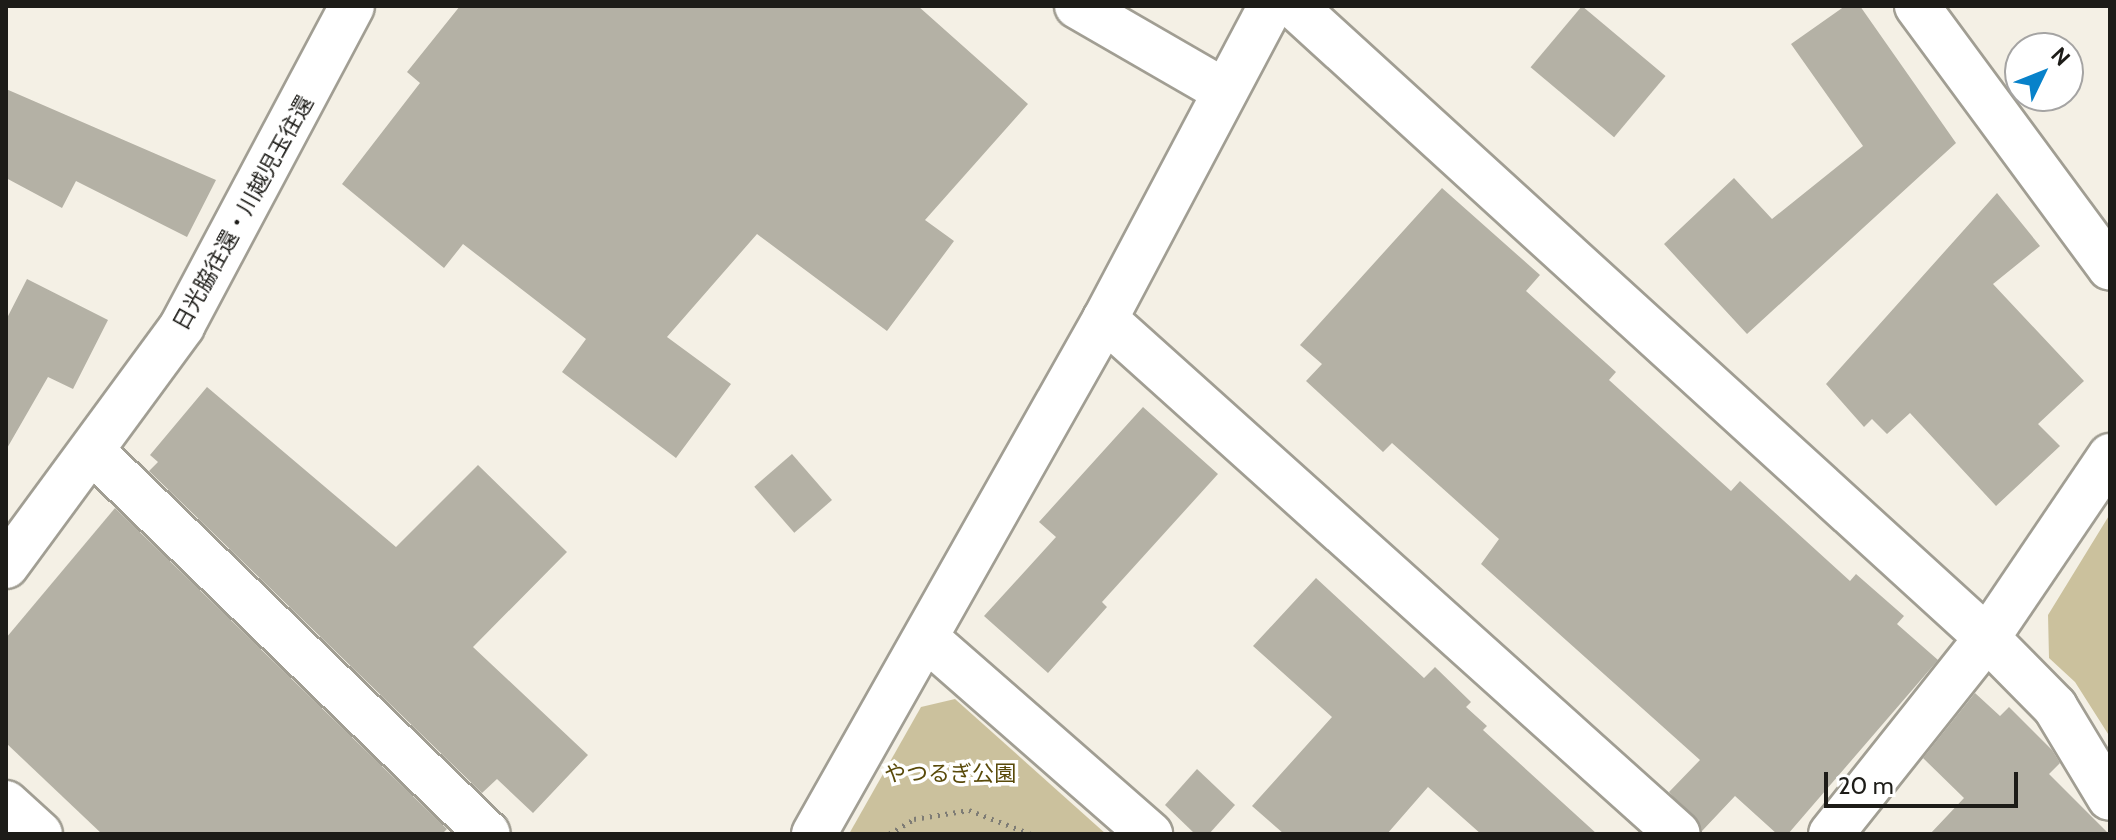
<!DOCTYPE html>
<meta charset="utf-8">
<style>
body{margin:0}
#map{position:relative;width:2116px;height:840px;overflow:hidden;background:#f4f0e5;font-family:Cabin,"Noto Sans JP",sans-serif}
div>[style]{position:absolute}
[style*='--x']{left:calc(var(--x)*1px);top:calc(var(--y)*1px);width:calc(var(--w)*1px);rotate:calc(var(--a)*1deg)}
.green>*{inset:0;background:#cbc19d}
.building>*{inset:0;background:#b4b1a5;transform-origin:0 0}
.path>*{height:5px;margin-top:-2.5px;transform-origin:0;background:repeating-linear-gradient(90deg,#7e7c75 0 2px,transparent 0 8px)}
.roads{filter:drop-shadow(2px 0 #a19e93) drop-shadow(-2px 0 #a19e93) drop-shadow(0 2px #a19e93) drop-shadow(0 -2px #a19e93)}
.minor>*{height:44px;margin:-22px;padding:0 22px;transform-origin:22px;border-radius:22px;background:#fff}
span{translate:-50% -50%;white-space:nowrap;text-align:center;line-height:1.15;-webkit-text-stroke:7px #fff;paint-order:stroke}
.street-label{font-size:22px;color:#1d1c18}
.park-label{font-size:22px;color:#594a0a}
.frame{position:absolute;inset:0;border:8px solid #1d1c18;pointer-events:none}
.north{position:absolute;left:2004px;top:32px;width:80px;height:80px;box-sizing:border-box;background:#fff;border:2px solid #a5a4a3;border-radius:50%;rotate:47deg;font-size:22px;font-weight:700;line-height:32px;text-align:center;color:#1d1c18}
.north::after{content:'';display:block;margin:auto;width:28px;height:36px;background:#0882ca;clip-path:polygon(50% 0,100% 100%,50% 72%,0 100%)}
.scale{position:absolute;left:1824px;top:772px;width:194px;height:36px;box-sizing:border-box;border:4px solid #1d1c18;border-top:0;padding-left:10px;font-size:24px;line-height:28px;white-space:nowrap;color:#1d1c18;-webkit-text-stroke:6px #fff;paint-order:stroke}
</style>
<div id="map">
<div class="green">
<i style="clip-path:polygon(2110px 514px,2110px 737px,2075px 682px,2049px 658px,2048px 615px)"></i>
<i style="clip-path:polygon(955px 699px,1106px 834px,849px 834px,921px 707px)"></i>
</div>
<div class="building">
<i style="clip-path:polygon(460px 6px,918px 6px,1028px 104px,925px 220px,954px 241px,887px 331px,757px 234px,667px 337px,731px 384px,676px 458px,562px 372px,586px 339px,463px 244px,444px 268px,342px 184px,420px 83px,407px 72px)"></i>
<i style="left:1582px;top:6px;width:109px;height:80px;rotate:40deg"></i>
<i style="clip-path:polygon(1845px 6px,1860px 6px,1956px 143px,1747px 334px,1664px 244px,1734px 178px,1772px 219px,1863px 146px,1791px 44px)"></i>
<i style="clip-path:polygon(6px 89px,216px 180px,187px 237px,76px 181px,62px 208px,6px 178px)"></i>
<i style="clip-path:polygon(1442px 188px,1540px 275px,1526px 291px,1616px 372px,1609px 380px,1731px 491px,1740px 481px,1850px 581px,1856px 574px,1904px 616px,1897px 624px,1938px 660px,1788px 834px,1777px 834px,1735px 796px,1702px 831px,1669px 792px,1700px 760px,1481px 564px,1499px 539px,1392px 443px,1383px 452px,1306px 381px,1322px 364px,1300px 345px)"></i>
<i style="clip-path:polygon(1997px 193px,2040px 246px,1993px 284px,2084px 381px,2038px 424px,2060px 446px,1996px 506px,1910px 413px,1887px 434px,1872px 419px,1864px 427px,1826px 384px)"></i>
<i style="clip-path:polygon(27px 279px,108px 320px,73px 389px,48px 377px,6px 450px,6px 320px)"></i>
<i style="clip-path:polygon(207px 387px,396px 547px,478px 465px,567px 552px,473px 647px,588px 755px,533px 813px,497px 779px,482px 793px,149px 471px,158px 462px,150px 455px)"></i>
<i style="clip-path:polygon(1143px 407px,1218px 474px,1102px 602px,1107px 607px,1048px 673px,984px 616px,1056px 537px,1039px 522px)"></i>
<i style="left:792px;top:454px;width:61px;height:50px;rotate:49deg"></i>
<i style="clip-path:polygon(115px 508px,447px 829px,442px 834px,102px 834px,6px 743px,6px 638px)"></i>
<i style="clip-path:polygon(1316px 578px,1424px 678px,1435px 667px,1471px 702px,1466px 707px,1487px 726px,1483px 730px,1597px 834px,1481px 834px,1428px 787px,1387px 834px,1284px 834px,1252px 806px,1332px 717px,1253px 646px)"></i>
<i style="clip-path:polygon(1975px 693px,2000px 716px,2009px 707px,2052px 750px,2060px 763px,2049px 774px,2109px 834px,1930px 834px,1964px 798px,1923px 758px)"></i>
<i style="clip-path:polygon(1197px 769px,1235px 805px,1209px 834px,1195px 834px,1165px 805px)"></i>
</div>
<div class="path">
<i style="--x:889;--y:834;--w:29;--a:-31"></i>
<i style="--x:914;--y:819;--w:56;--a:-9.3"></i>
<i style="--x:969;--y:810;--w:66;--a:21.2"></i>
</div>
<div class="roads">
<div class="minor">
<i style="--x:1077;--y:6;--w:170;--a:30"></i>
<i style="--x:1294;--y:6;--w:938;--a:42.36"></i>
<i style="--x:1987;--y:638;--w:97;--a:45.4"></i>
<i style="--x:2055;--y:707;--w:106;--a:58.9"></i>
<i style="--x:1917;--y:6;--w:325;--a:53.6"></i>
<i style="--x:1105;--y:319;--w:770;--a:41.95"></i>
<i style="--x:93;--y:452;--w:549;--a:44.04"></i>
<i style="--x:6;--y:566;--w:298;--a:-53.7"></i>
<i style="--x:182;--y:326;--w:362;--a:-62"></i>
<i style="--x:926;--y:638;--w:298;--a:41.2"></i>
<i style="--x:6;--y:803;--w:46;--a:42.4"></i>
<i style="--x:814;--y:834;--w:592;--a:-60.53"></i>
<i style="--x:1105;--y:319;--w:354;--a:-62.1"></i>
<i style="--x:1831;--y:834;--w:251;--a:-51.5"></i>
<i style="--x:1987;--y:638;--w:220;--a:-55.9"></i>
</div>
</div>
<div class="street-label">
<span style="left:243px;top:213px;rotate:-61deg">日光脇往還・川越児玉往還</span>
</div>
<div class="park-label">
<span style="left:950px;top:774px">やつるぎ公園</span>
</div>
<div class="frame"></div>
<div class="north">N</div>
<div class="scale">20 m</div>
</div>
